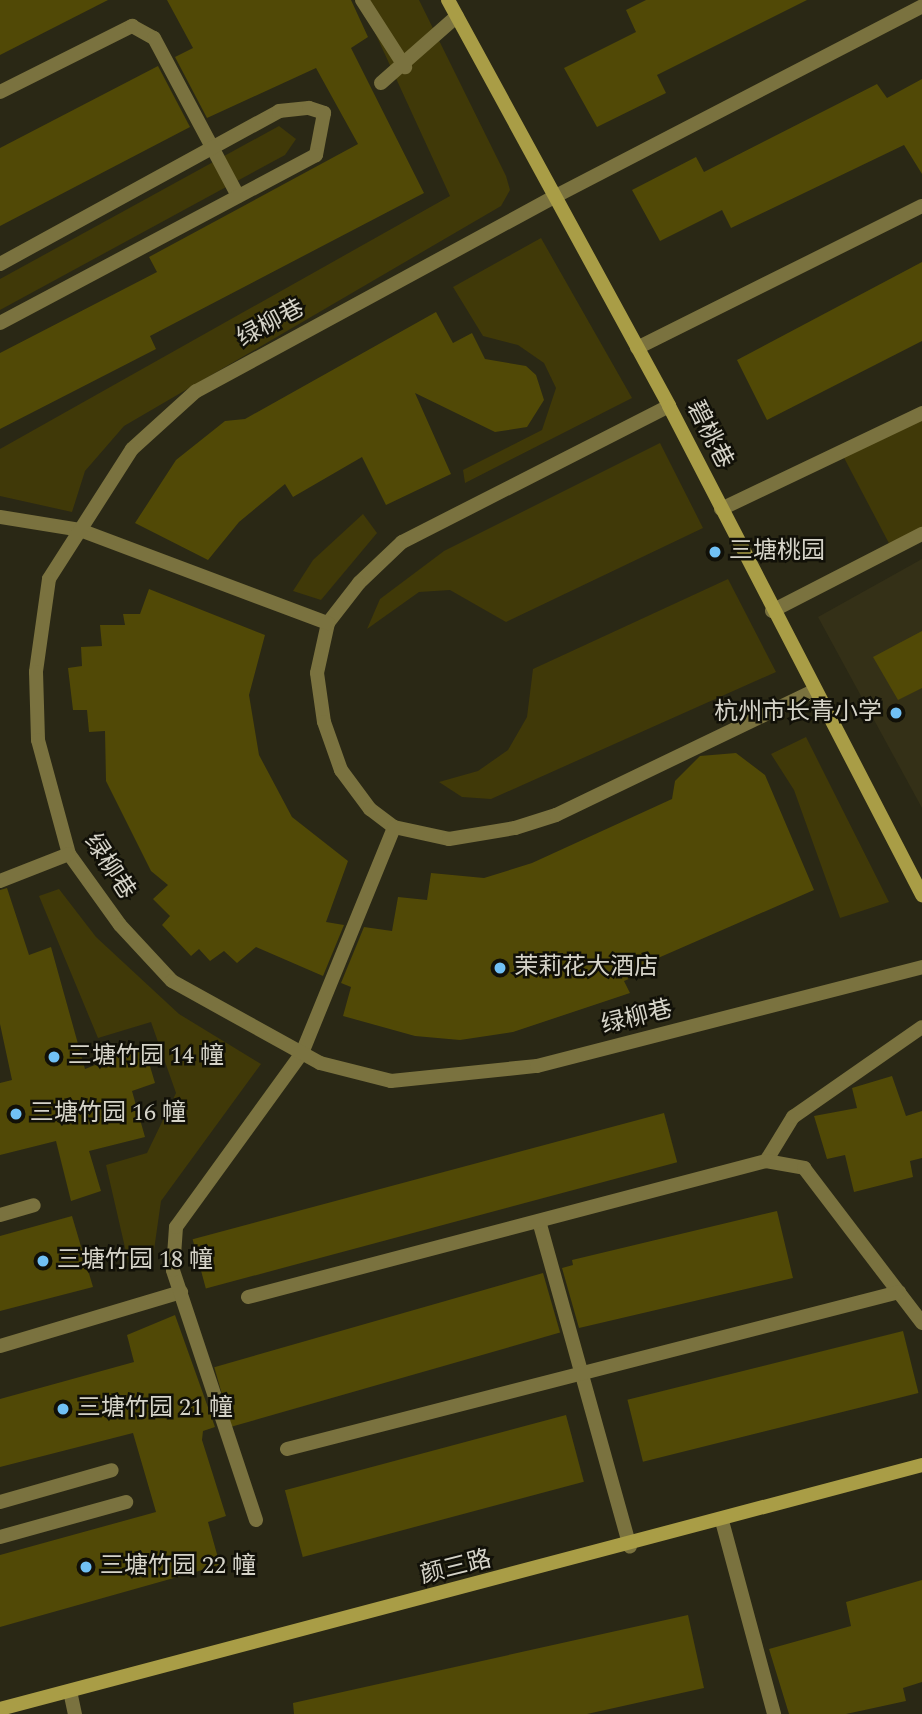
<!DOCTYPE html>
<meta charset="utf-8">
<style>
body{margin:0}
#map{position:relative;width:922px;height:1714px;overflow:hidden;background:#2a2815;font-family:Spectral,"Noto Sans SC",serif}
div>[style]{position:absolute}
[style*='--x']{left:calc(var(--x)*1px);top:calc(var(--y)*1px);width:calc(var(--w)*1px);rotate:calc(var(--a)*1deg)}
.built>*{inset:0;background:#343017}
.green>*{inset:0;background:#403908}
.building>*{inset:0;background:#514906;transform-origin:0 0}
.lane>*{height:14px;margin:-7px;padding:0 7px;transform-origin:7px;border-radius:7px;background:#7a723f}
.street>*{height:14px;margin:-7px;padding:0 7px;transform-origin:7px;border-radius:7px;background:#7a723f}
.secondary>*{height:14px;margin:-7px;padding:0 7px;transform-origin:7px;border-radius:7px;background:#a99d46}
.dots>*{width:19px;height:19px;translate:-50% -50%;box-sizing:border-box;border:4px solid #111008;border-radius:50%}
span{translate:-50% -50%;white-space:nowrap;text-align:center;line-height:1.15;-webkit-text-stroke:5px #111008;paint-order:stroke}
.street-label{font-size:24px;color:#d5d3c8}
.poi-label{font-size:24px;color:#d5d3c8}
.left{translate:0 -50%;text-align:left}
.right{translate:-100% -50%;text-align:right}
</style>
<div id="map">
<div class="built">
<i style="clip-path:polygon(922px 559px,922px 808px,818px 617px)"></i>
</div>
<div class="green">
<i style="clip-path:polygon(360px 0,419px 0,506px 176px,510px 190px,501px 206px,124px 426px,85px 471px,72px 512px,0 496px,0 449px,450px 196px)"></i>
<i style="clip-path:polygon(279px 126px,296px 139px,285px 155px,0 310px,0 279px)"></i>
<i style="clip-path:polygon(541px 238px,632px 398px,465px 483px,463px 470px,542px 430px,556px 388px,544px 363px,518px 345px,483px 336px,453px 287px)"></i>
<i style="clip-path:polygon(922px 413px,922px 534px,892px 549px,841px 452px)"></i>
<i style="clip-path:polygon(660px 443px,703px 528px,506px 622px,450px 590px,419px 592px,367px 629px,380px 599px,444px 551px)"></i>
<i style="clip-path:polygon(363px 514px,377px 533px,321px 600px,293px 591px,313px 560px)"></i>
<i style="clip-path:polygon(728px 579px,776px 672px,491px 799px,462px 797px,439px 782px,478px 771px,508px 750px,527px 717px,533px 669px)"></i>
<i style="clip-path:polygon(806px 737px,889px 902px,840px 918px,794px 790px,771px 754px)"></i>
<i style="clip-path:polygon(59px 889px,96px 937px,179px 1014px,261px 1064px,161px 1201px,153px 1257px,129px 1265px,106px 1165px,147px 1153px,176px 1093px,151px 1022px,98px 1038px,39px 896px)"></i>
</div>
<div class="building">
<i style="clip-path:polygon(0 0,108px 0,0 55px)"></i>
<i style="clip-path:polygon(167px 0,351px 0,368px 37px,351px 48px,424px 193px,150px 336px,156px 349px,0 429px,0 353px,157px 272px,149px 257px,358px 144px,316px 68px,207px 118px,175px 57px,193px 48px)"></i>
<i style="clip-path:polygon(646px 0,807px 0,657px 75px,666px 93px,597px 127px,564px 68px,636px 32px,626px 10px)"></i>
<i style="clip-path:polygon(158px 66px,190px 127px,0 226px,0 148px)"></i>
<i style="clip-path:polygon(922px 79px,922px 174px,904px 145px,731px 228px,722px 210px,660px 241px,632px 190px,696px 157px,704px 172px,877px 84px,887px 98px)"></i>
<i style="clip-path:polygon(922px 262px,922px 341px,767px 420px,737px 360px)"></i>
<i style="clip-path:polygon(436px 312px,453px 343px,472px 333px,485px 359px,526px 366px,536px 375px,544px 400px,527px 427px,495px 432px,415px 393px,451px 474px,386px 505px,362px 457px,293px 497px,285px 484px,239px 522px,208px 560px,135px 523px,176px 460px,225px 421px,245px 419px)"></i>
<i style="clip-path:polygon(149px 589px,265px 635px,249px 695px,259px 755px,292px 817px,348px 861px,326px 922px,344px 925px,323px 976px,256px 947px,237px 963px,224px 951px,210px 961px,199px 949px,191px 956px,162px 925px,170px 916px,153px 899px,168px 885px,151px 871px,106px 781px,105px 731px,89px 732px,87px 710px,73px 710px,68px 668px,82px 666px,81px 647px,102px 646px,100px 625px,125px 625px,123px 614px,140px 614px)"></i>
<i style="clip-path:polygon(922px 631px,922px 688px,898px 700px,873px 657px)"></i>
<i style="clip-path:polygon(736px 753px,765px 775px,814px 890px,642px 965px,645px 972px,624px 981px,630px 993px,513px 1032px,460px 1040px,415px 1036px,343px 1016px,351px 987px,341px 983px,364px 927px,392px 931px,398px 897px,427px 900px,431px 873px,484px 878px,532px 863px,672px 799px,675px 781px,700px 756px)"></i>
<i style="clip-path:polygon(7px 888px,29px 955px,51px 947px,85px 1069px,144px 1046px,155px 1083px,132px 1091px,145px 1137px,89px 1151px,101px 1191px,71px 1201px,56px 1141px,0 1155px,0 1083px,12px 1080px,0 1024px,0 890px)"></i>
<i style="clip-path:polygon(892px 1076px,906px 1116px,922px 1111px,922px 1158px,910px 1161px,913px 1177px,854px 1192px,845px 1155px,827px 1159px,814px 1116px,857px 1108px,852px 1088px)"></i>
<i style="left:664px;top:1113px;width:51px;height:488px;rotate:75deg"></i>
<i style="clip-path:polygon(777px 1211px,793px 1278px,579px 1328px,562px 1268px,573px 1265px,572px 1260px)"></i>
<i style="clip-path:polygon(72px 1216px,93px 1287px,0 1311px,0 1236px)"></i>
<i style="left:543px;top:1273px;width:62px;height:342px;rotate:74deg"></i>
<i style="clip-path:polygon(175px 1315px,215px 1427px,203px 1431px,202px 1440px,226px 1516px,208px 1522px,220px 1565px,0 1627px,0 1555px,156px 1512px,133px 1433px,0 1467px,0 1399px,134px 1362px,127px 1335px)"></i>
<i style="left:903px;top:1331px;width:64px;height:284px;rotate:76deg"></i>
<i style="left:566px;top:1415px;width:69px;height:291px;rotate:75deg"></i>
<i style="clip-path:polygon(922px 1580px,922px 1682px,903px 1688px,906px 1701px,846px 1714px,789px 1714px,769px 1649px,851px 1626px,846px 1602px)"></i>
<i style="clip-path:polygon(688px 1615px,704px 1688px,587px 1714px,294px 1714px,293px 1703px)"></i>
</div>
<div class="lane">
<i style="--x:362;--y:0;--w:80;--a:57.3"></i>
<i style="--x:381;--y:83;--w:101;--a:-41.4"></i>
<i style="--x:0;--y:92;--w:148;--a:-26.6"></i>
<i style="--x:132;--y:26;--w:25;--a:29"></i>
<i style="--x:154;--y:38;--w:179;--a:62"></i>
<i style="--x:554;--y:197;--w:415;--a:-27.4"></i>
<i style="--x:0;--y:264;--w:318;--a:-28.7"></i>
<i style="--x:279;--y:111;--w:30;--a:-6"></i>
<i style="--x:309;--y:108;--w:16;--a:18"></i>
<i style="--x:324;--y:113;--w:43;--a:100.8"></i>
<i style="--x:316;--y:155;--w:358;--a:152"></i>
<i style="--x:637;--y:348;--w:318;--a:-26.5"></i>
<i style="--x:669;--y:406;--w:300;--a:153"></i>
<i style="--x:402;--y:542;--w:59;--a:136.4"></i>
<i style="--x:359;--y:583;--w:51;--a:127.8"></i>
<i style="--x:328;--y:623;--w:51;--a:102.4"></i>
<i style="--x:317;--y:673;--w:49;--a:81.9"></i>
<i style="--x:324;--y:722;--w:51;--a:70.5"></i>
<i style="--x:341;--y:770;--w:49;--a:53.4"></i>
<i style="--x:370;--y:809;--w:30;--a:37"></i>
<i style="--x:394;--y:827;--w:56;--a:12.3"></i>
<i style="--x:449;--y:839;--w:67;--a:-9.5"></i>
<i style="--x:515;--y:828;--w:43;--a:-17.6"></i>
<i style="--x:556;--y:815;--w:288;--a:-25.7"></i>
<i style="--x:721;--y:509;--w:223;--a:-25.5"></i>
<i style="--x:0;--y:517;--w:81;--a:9.2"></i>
<i style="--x:80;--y:530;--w:265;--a:20.6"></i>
<i style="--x:772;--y:611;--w:169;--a:-27.2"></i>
<i style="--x:766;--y:1161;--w:52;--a:-58.5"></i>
<i style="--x:793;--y:1117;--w:157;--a:-34.9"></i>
<i style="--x:0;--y:1215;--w:35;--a:-16"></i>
<i style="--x:539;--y:1221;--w:338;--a:74.4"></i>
<i style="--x:248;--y:1297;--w:536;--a:-14.71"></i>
<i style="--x:766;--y:1161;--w:39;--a:10"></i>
<i style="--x:804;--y:1168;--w:195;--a:52.7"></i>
<i style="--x:0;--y:1346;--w:189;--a:-16.6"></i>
<i style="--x:287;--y:1449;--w:632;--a:-14.39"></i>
<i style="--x:0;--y:1502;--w:116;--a:-15.9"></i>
<i style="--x:256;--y:1520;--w:263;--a:-108.4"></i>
<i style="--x:173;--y:1270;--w:43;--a:-86"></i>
<i style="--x:176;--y:1227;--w:215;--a:-54.1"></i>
<i style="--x:302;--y:1053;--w:244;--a:-67.8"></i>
<i style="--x:722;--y:1521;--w:200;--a:74.9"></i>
<i style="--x:0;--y:1537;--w:131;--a:-15.5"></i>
</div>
<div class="street">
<i style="--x:554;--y:197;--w:407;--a:151.5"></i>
<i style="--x:196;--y:391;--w:86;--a:137.8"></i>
<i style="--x:132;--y:449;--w:154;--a:122.6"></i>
<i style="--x:49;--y:579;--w:94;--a:98"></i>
<i style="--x:36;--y:672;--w:68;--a:88.3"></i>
<i style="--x:38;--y:740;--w:118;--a:74.8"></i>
<i style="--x:69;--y:854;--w:87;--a:54.3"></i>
<i style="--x:120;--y:925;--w:76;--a:47.1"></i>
<i style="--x:172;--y:981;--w:169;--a:29"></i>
<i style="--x:320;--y:1063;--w:73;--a:14.2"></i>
<i style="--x:391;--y:1081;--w:147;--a:-5.9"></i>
<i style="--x:537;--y:1066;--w:398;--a:-14.4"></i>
<i style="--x:0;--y:881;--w:74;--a:-21.4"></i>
<i style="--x:70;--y:1691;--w:24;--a:78"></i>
</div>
<div class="secondary">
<i style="--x:448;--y:0;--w:462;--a:61.4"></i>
<i style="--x:669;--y:406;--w:551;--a:62.64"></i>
<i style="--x:0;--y:1709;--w:954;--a:-14.82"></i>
</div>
<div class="dots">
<i style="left:715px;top:552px;background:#71c1f5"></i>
<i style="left:896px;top:713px;background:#71c1f5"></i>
<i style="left:500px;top:968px;background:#71c1f5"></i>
<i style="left:54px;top:1057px;background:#71c1f5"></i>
<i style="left:16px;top:1114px;background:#71c1f5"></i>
<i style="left:43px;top:1261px;background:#71c1f5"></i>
<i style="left:63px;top:1409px;background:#71c1f5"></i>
<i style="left:86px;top:1567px;background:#71c1f5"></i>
</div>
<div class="street-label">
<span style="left:271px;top:324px;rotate:-28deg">绿柳巷</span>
<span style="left:709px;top:435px;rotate:63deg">碧桃巷</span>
<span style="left:109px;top:867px;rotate:57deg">绿柳巷</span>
<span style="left:637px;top:1018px;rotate:-14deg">绿柳巷</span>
<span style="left:456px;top:1568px;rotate:-14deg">颜三路</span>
</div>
<div class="poi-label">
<span class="left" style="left:729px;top:552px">三塘桃园</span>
<span class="right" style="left:882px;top:713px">杭州市长青小学</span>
<span class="left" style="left:514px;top:968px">茉莉花大酒店</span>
<span class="left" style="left:68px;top:1057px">三塘竹园 14 幢</span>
<span class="left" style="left:30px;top:1114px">三塘竹园 16 幢</span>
<span class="left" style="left:57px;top:1261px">三塘竹园 18 幢</span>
<span class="left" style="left:77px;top:1409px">三塘竹园 21 幢</span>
<span class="left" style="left:100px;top:1567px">三塘竹园 22 幢</span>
</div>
</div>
